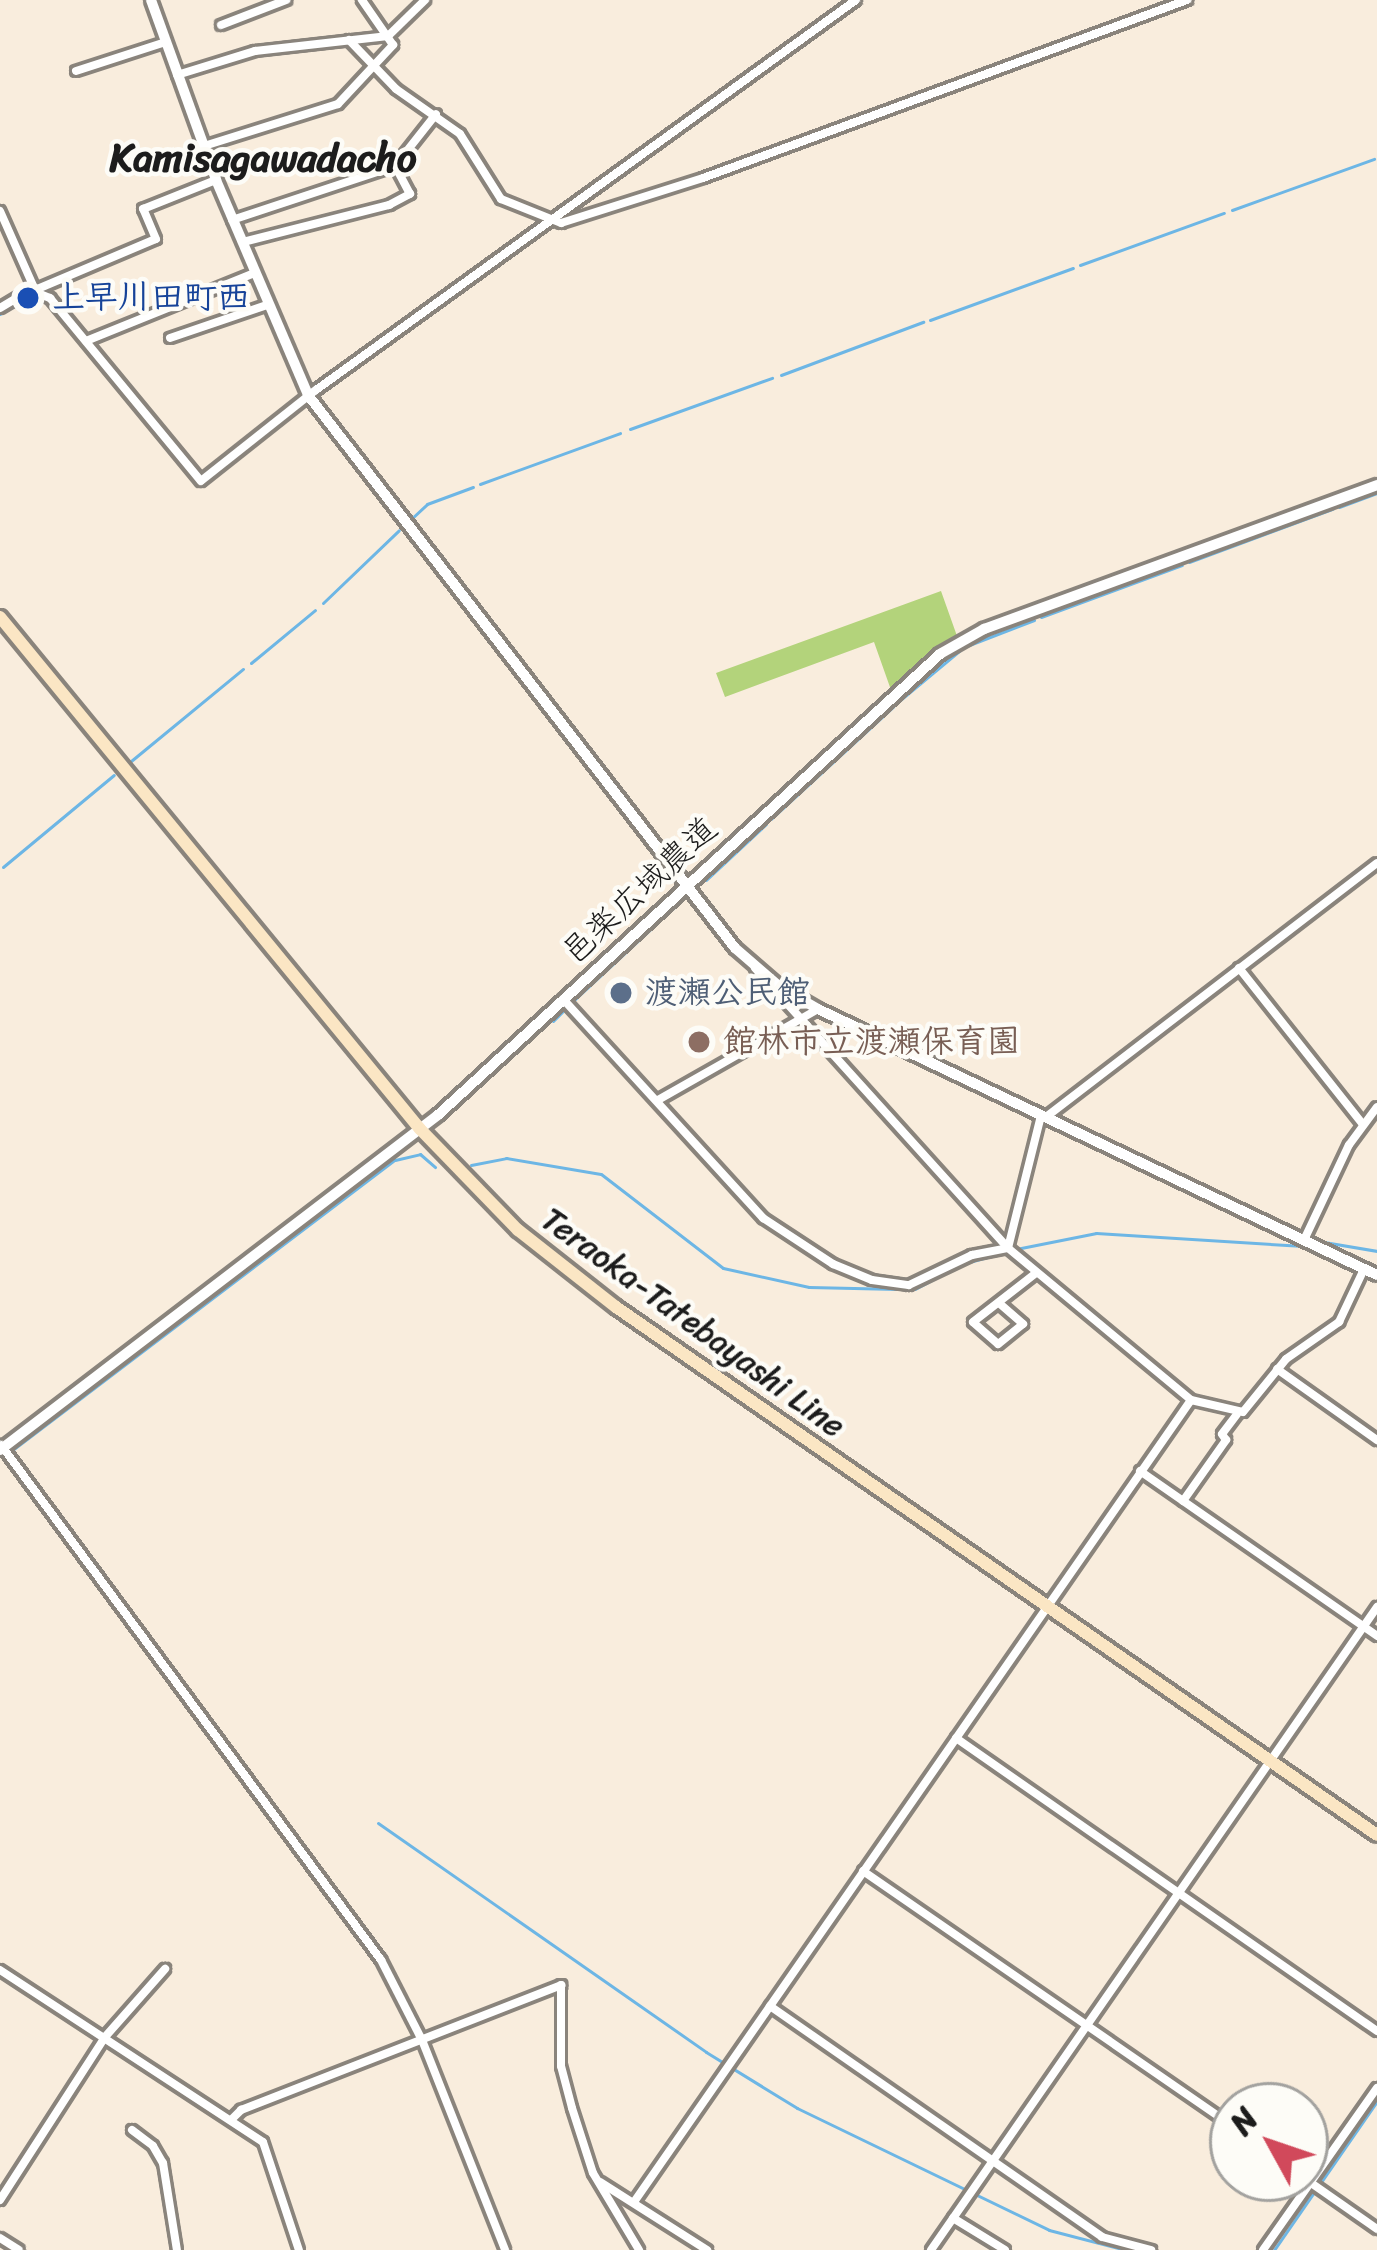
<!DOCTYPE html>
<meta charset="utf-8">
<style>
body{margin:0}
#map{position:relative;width:1377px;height:2250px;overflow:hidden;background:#f9eddd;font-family:Sriracha,"Klee One",sans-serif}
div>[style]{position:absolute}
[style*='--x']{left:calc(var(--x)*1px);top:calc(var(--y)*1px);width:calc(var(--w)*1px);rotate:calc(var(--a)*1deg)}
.green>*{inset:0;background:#b3d37b}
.stream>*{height:3px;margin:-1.5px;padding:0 1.5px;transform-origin:1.5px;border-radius:1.5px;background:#6db6e5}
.roads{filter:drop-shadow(3px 0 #8a847c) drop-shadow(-3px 0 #8a847c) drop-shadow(0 3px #8a847c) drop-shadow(0 -3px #8a847c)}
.minor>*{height:8px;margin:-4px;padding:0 4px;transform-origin:4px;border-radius:4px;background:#fff}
.tertiary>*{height:10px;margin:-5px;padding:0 5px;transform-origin:5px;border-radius:5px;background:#fff}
.secondary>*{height:12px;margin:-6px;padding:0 6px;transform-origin:6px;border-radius:6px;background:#fbe6c4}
.dots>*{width:33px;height:33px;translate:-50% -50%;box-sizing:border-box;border:6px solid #fdfcf7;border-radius:50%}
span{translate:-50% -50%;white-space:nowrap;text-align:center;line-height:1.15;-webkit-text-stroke:9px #fdfcf7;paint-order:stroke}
.transit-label{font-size:33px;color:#164399;font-weight:700}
.left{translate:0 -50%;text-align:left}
.street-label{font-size:33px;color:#1c1c1c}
.service-label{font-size:33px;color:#4e5e75;font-weight:700}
.education-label{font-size:33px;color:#785e54;font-weight:700}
.quarter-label{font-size:39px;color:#1c1c1c;font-weight:700}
.north{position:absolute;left:1209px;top:2082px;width:120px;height:120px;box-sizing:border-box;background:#fdfcf7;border:3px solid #a3a29f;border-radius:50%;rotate:310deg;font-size:33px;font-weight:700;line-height:48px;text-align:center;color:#1c1c1c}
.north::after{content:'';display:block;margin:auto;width:42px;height:54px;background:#d1495b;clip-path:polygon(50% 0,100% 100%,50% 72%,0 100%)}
</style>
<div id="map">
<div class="green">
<i style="clip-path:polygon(941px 591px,957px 636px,891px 690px,874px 642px,725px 697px,716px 673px)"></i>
</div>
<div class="stream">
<i style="--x:1232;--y:210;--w:151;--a:-19.8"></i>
<i style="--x:1080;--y:265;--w:153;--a:-19.9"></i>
<i style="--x:0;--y:314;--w:37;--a:-29"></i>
<i style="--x:930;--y:320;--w:152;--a:-20"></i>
<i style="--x:781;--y:375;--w:152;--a:-20.5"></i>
<i style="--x:630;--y:429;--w:151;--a:-19.8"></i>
<i style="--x:480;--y:484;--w:149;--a:-20"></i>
<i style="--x:1339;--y:507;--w:40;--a:-20.2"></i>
<i style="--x:410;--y:520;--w:23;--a:-43"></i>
<i style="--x:427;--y:504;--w:49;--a:-20.3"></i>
<i style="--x:1189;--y:562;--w:153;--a:-20.3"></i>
<i style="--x:323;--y:603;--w:105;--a:-43.8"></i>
<i style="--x:1041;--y:617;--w:150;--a:-20.2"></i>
<i style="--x:251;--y:663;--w:83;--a:-39.6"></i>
<i style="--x:899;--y:701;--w:85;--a:-39.7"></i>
<i style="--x:964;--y:647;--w:75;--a:-21.1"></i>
<i style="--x:131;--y:761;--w:145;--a:-39.4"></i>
<i style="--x:771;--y:819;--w:166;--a:-42.6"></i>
<i style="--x:3;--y:867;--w:144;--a:-39.7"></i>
<i style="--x:706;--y:880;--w:82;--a:-43"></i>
<i style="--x:663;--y:917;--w:23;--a:-41"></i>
<i style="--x:572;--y:1002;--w:116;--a:-42.9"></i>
<i style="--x:553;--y:1021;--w:17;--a:-45"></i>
<i style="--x:471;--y:1165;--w:36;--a:-11"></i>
<i style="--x:506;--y:1158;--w:96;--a:9.6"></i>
<i style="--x:601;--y:1174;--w:154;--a:37.6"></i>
<i style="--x:723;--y:1268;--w:88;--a:12.5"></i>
<i style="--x:809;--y:1287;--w:89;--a:1.3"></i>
<i style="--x:1318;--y:1241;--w:60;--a:9.6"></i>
<i style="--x:1016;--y:1249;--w:82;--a:-11.3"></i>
<i style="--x:1096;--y:1233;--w:208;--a:3.6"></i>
<i style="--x:915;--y:1289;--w:53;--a:-28"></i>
<i style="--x:962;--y:1264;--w:46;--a:-15.3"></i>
<i style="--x:11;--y:1451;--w:482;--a:-37.2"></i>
<i style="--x:395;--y:1160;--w:26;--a:-13"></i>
<i style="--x:420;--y:1154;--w:20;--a:41"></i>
<i style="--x:378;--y:1823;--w:400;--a:34.9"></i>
<i style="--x:706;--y:2052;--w:107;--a:31.6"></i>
<i style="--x:797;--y:2108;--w:280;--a:25.8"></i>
<i style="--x:1049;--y:2230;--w:80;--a:14.6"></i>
<i style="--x:1274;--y:2250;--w:181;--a:-55.3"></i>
</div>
<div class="roads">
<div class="minor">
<i style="--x:221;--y:25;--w:70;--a:-21"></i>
<i style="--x:349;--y:40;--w:68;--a:46.2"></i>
<i style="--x:396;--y:89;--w:78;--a:35.1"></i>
<i style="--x:460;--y:134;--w:77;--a:57.8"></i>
<i style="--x:501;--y:199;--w:65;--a:21.8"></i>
<i style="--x:561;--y:223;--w:149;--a:-17.6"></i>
<i style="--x:703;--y:178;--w:516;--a:-20.19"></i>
<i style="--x:76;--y:71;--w:95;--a:-17.9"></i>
<i style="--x:177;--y:75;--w:82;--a:-17.1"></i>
<i style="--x:255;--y:51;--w:134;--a:-6.4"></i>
<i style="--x:388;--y:36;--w:52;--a:-44.2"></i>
<i style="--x:204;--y:146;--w:140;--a:-17.4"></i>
<i style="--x:338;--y:104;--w:81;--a:-47"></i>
<i style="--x:393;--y:45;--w:55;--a:-124.6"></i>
<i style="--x:0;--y:211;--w:86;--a:66.1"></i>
<i style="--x:35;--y:290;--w:131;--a:-22.9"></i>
<i style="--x:156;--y:239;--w:33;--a:-113"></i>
<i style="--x:143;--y:209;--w:79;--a:-21.7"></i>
<i style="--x:232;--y:220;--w:172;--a:-18.3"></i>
<i style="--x:395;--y:166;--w:66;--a:-51.7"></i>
<i style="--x:243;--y:242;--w:151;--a:-14.2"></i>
<i style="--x:389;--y:205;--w:24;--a:-28"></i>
<i style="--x:410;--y:194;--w:32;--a:-118"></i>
<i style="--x:0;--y:308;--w:35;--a:-31"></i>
<i style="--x:30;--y:290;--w:22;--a:22"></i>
<i style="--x:50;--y:298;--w:237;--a:50.5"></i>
<i style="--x:201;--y:481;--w:147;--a:-38.4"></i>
<i style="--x:316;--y:390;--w:666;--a:-35.84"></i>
<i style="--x:170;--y:338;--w:102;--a:-18.8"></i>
<i style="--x:86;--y:341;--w:181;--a:-22"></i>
<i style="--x:755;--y:968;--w:377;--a:47.9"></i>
<i style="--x:1008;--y:1248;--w:238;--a:39.7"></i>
<i style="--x:1191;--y:1400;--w:53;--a:13"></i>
<i style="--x:1243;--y:1412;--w:68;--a:-50.9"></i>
<i style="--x:1286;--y:1359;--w:65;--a:-34.9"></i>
<i style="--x:1339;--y:1322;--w:59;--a:-64.7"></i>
<i style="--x:1239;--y:968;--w:198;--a:51.6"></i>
<i style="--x:563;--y:999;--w:297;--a:47.6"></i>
<i style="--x:763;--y:1218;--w:84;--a:33.3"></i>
<i style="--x:833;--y:1264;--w:42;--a:22.3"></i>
<i style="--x:872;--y:1280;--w:37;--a:8"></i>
<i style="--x:909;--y:1285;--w:70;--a:-25.5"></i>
<i style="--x:972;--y:1255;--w:36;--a:-11"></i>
<i style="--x:658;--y:1100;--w:184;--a:-29.6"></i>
<i style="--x:1046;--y:1117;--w:417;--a:-37.5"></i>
<i style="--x:1304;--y:1240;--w:105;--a:-64.7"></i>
<i style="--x:1349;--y:1145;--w:47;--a:-53.6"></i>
<i style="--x:1008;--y:1248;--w:136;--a:-76"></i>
<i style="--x:999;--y:1303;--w:32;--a:41"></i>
<i style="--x:1023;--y:1324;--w:32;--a:141"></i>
<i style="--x:998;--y:1344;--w:33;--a:-139"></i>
<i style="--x:973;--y:1322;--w:80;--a:-37.9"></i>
<i style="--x:1277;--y:1369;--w:123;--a:35.4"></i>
<i style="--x:1;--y:1445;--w:640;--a:53.58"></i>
<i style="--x:381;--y:1960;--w:90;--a:62.9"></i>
<i style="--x:422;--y:2040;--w:226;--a:68.4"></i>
<i style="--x:1140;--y:1471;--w:289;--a:34.8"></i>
<i style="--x:1183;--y:1501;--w:75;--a:-54.8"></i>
<i style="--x:1226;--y:1440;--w:7;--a:-124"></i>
<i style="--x:1222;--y:1434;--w:25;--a:-53"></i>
<i style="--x:956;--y:1738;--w:513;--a:34.84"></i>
<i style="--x:863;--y:1871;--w:449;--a:34.6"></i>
<i style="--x:0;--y:1970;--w:314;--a:33.2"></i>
<i style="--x:263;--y:2142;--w:114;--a:71.6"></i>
<i style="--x:770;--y:2006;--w:404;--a:34.8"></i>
<i style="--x:1102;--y:2237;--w:51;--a:14.9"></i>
<i style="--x:232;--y:2119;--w:13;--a:-45"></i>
<i style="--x:241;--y:2110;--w:344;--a:-21.3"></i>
<i style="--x:561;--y:1985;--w:81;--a:90"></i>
<i style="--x:561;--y:2066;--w:43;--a:75.3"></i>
<i style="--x:572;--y:2108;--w:68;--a:72.1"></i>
<i style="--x:593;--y:2173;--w:90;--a:59.1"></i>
<i style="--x:132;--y:2130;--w:26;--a:37"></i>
<i style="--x:153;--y:2146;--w:20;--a:60"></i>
<i style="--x:163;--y:2163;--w:88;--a:80.9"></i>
<i style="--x:1304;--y:2178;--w:89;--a:34.9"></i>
<i style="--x:600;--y:2182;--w:127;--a:32.4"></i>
<i style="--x:0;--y:2200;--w:194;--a:-57.2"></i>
<i style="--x:105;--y:2037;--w:91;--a:-48.6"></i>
<i style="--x:634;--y:2202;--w:976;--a:-55.22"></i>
<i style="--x:953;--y:2218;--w:61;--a:31.6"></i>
<i style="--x:0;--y:2238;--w:22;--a:32"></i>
<i style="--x:931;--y:2250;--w:783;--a:-55.25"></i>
<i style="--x:1263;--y:2250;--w:198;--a:-54.9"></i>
</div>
<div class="tertiary">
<i style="--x:151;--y:0;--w:191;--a:70.1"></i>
<i style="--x:216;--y:180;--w:234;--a:66.8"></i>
<i style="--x:308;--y:395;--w:699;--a:52.33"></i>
<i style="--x:735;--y:948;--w:60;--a:40.9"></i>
<i style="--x:780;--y:987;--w:44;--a:30.1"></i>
<i style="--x:818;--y:1009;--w:619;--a:25.45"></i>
<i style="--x:0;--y:1450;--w:551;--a:-37.41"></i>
<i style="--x:438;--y:1115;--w:682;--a:-42.56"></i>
<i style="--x:940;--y:654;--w:51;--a:-29.6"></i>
<i style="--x:984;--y:629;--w:419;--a:-20.1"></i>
</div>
<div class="secondary">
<i style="--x:0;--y:617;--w:662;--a:50.64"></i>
<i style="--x:420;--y:1129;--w:141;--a:45.9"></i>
<i style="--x:518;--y:1230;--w:125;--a:38.2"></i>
<i style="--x:616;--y:1307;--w:926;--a:34.75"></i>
</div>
</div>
<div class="dots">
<i style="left:28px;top:298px;background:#1a4fb4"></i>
<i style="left:621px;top:993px;background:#5c6f8a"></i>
<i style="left:699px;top:1042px;background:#8d6e63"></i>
</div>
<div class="transit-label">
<span class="left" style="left:52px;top:298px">上早川田町西</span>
</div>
<div class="street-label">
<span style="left:640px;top:891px;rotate:-43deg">邑楽広域農道</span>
<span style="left:693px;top:1323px;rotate:36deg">Teraoka-Tatebayashi Line</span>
</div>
<div class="service-label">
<span class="left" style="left:645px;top:993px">渡瀬公民館</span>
</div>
<div class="education-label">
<span class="left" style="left:723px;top:1042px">館林市立渡瀬保育園</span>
</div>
<div class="quarter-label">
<span style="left:263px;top:158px">Kamisagawadacho</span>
</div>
<div class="north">N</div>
</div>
